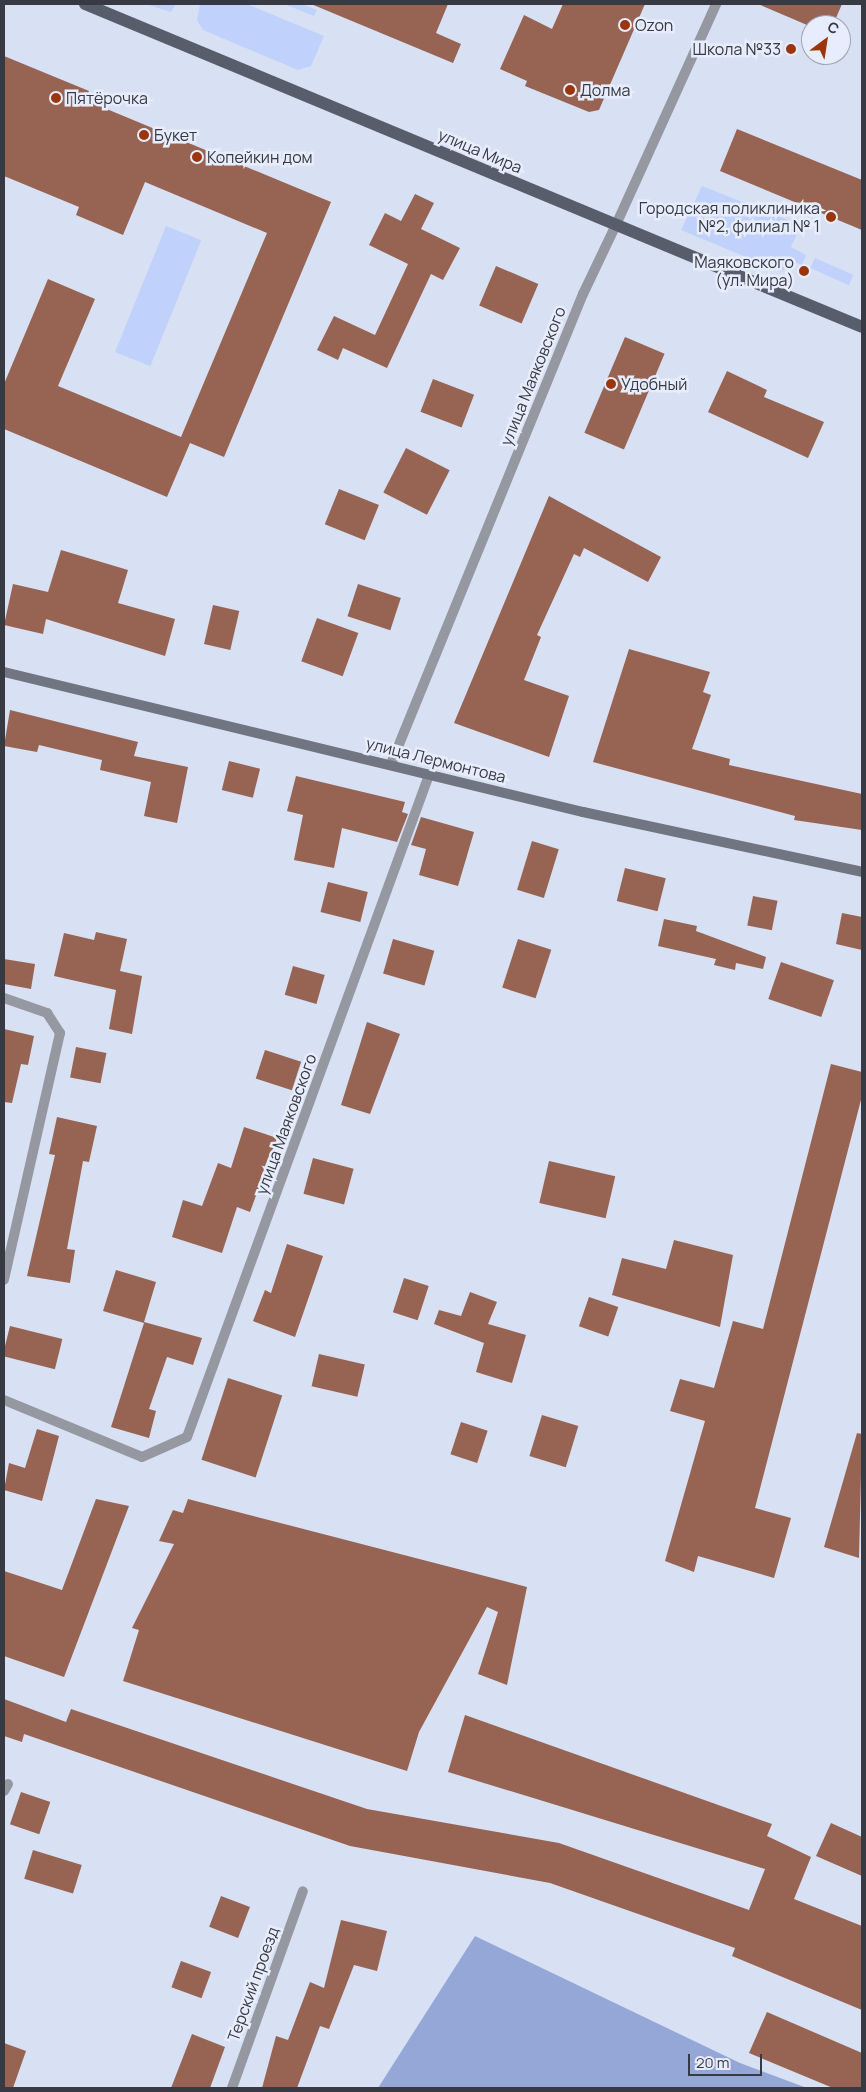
<!DOCTYPE html>
<meta charset="utf-8">
<style>
body{margin:0}
#map{position:relative;width:866px;height:2092px;overflow:hidden;background:#d8e0f3;font-family:Manrope,sans-serif}
div>[style]{position:absolute}
[style*='--x']{left:calc(var(--x)*1px);top:calc(var(--y)*1px);width:calc(var(--w)*1px);rotate:calc(var(--a)*1deg)}
.green>*{inset:0;background:#c0d1fb;transform-origin:0 0}
.forest>*{inset:0;background:#95a7d7}
.building>*{inset:0;background:#976352;transform-origin:0 0}
.minor>*{height:10px;margin:-5px;padding:0 5px;transform-origin:5px;border-radius:5px;background:#9598a0}
.tertiary>*{height:10px;margin:-5px;padding:0 5px;transform-origin:5px;border-radius:5px;background:#9598a0}
.secondary>*{height:10px;margin:-5px;padding:0 5px;transform-origin:5px;border-radius:5px;background:#717581}
.primary>*{height:12px;margin:-6px;padding:0 6px;transform-origin:6px;border-radius:6px;background:#575d6b}
.dots>*{width:14px;height:14px;translate:-50% -50%;box-sizing:border-box;border:2px solid #e7edfc;border-radius:50%}
span{translate:-50% -50%;white-space:nowrap;text-align:center;line-height:1.15;-webkit-text-stroke:5px #e7edfc;paint-order:stroke}
.poi-label{font-size:16px;color:#373a42}
.left{translate:0 -50%;text-align:left}
.right{translate:-100% -50%;text-align:right}
.street-label{font-size:16px;color:#373a42}
.frame{position:absolute;inset:0;border:5px solid #373a42;pointer-events:none}
.north{position:absolute;left:801px;top:15px;width:50px;height:50px;box-sizing:border-box;background:#e7edfc;border:1px solid #a1a5b2;border-radius:50%;rotate:31deg;font-size:14px;font-weight:700;line-height:20px;text-align:center;color:#373a42}
.north::after{content:'';display:block;margin:auto;width:18px;height:22px;background:#9b350b;clip-path:polygon(50% 0,100% 100%,50% 72%,0 100%)}
.scale{position:absolute;left:688px;top:2054px;width:74px;height:22px;box-sizing:border-box;border:2px solid #373a42;border-top:0;padding-left:6px;font-size:15px;line-height:18px;white-space:nowrap;color:#373a42;-webkit-text-stroke:4px #e7edfc;paint-order:stroke}
</style>
<div id="map">
<div class="green">
<i style="clip-path:polygon(146px 4px,176px 4px,171px 12px)"></i>
<i style="clip-path:polygon(200px 4px,247px 4px,324px 36px,311px 66px,298px 70px,203px 30px,197px 20px)"></i>
<i style="clip-path:polygon(284px 4px,302px 4px,317px 10px,314px 16px)"></i>
<i style="clip-path:polygon(702px 186px,801px 225px,791px 247px,806px 255px,802px 265px,792px 261px,782px 272px,681px 230px)"></i>
<i style="left:166px;top:226px;width:38px;height:136px;rotate:22deg"></i>
<i style="left:815px;top:258px;width:42px;height:11px;rotate:24deg"></i>
</div>
<div class="forest">
<i style="clip-path:polygon(475px 1936px,740px 2063px,807px 2088px,378px 2088px)"></i>
</div>
<div class="building">
<i style="clip-path:polygon(311px 4px,448px 4px,436px 33px,461px 44px,453px 63px)"></i>
<i style="clip-path:polygon(563px 4px,645px 4px,599px 110px,589px 112px,525px 86px,527px 81px,500px 69px,524px 15px,552px 29px)"></i>
<i style="clip-path:polygon(758px 4px,842px 4px,833px 25px,807px 25px)"></i>
<i style="clip-path:polygon(4px 56px,89px 91px,85px 100px,331px 202px,224px 457px,190px 443px,167px 497px,4px 429px,4px 384px,48px 279px,95px 299px,58px 386px,181px 437px,267px 233px,145px 182px,123px 235px,76px 215px,79px 207px,4px 176px)"></i>
<i style="clip-path:polygon(737px 129px,862px 180px,862px 230px,720px 171px)"></i>
<i style="clip-path:polygon(415px 194px,434px 203px,421px 229px,460px 248px,443px 280px,431px 274px,387px 368px,343px 348px,338px 360px,317px 350px,334px 316px,375px 335px,408px 264px,369px 245px,385px 213px,401px 221px)"></i>
<i style="left:496px;top:266px;width:46px;height:43px;rotate:23deg"></i>
<i style="left:625px;top:337px;width:43px;height:104px;rotate:23deg"></i>
<i style="clip-path:polygon(727px 371px,767px 390px,764px 397px,824px 422px,808px 458px,708px 412px)"></i>
<i style="left:433px;top:379px;width:44px;height:35px;rotate:21deg"></i>
<i style="left:406px;top:448px;width:49px;height:50px;rotate:27deg"></i>
<i style="left:339px;top:489px;width:43px;height:38px;rotate:22deg"></i>
<i style="clip-path:polygon(549px 496px,661px 557px,648px 582px,584px 548px,580px 557px,574px 554px,537px 635px,541px 637px,524px 680px,569px 696px,549px 757px,454px 723px)"></i>
<i style="clip-path:polygon(61px 550px,128px 570px,118px 603px,175px 619px,165px 656px,46px 619px,43px 634px,4px 625px,13px 584px,48px 592px)"></i>
<i style="left:358px;top:584px;width:45px;height:34px;rotate:18deg"></i>
<i style="left:213px;top:605px;width:27px;height:40px;rotate:13deg"></i>
<i style="left:317px;top:618px;width:44px;height:46px;rotate:20deg"></i>
<i style="clip-path:polygon(629px 649px,710px 672px,703px 692px,711px 695px,692px 749px,730px 759px,729px 765px,862px 794px,862px 830px,794px 820px,795px 816px,593px 762px)"></i>
<i style="clip-path:polygon(10px 710px,138px 742px,134px 756px,188px 767px,177px 823px,144px 816px,151px 782px,100px 770px,102px 760px,39px 745px,37px 752px,4px 746px)"></i>
<i style="left:229px;top:761px;width:32px;height:30px;rotate:14deg"></i>
<i style="clip-path:polygon(296px 776px,405px 802px,402px 812px,408px 814px,397px 842px,342px 828px,334px 868px,294px 860px,303px 815px,287px 811px)"></i>
<i style="clip-path:polygon(421px 817px,474px 832px,458px 886px,419px 875px,426px 849px,411px 845px)"></i>
<i style="left:532px;top:841px;width:28px;height:51px;rotate:17deg"></i>
<i style="left:625px;top:868px;width:42px;height:34px;rotate:14deg"></i>
<i style="left:328px;top:882px;width:41px;height:31px;rotate:14deg"></i>
<i style="left:753px;top:896px;width:25px;height:30px;rotate:11deg"></i>
<i style="clip-path:polygon(842px 913px,862px 917px,862px 950px,836px 944px)"></i>
<i style="clip-path:polygon(664px 919px,697px 926px,696px 931px,766px 957px,763px 969px,736px 963px,735px 970px,714px 965px,716px 959px,658px 946px)"></i>
<i style="clip-path:polygon(96px 932px,127px 939px,120px 971px,142px 976px,132px 1034px,109px 1029px,116px 990px,54px 976px,64px 933px,94px 940px)"></i>
<i style="left:393px;top:939px;width:43px;height:36px;rotate:16deg"></i>
<i style="left:518px;top:939px;width:35px;height:51px;rotate:18deg"></i>
<i style="clip-path:polygon(4px 959px,35px 964px,31px 989px,4px 984px)"></i>
<i style="left:781px;top:962px;width:56px;height:39px;rotate:19deg"></i>
<i style="left:293px;top:966px;width:33px;height:30px;rotate:16deg"></i>
<i style="clip-path:polygon(367px 1022px,400px 1034px,370px 1114px,341px 1105px)"></i>
<i style="clip-path:polygon(4px 1029px,34px 1036px,28px 1065px,21px 1064px,12px 1103px,4px 1102px)"></i>
<i style="left:76px;top:1047px;width:31px;height:31px;rotate:11deg"></i>
<i style="left:265px;top:1050px;width:38px;height:30px;rotate:18deg"></i>
<i style="clip-path:polygon(831px 1064px,862px 1072px,862px 1096px,755px 1508px,791px 1518px,774px 1578px,698px 1556px,694px 1572px,665px 1561px,705px 1421px,670px 1411px,680px 1379px,714px 1388px,733px 1321px,763px 1329px)"></i>
<i style="clip-path:polygon(57px 1117px,97px 1126px,89px 1162px,83px 1161px,67px 1249px,75px 1250px,70px 1283px,27px 1276px,55px 1155px,49px 1154px)"></i>
<i style="clip-path:polygon(244px 1127px,277px 1138px,250px 1212px,237px 1207px,222px 1253px,172px 1237px,183px 1200px,202px 1206px,218px 1163px,231px 1168px)"></i>
<i style="left:313px;top:1158px;width:42px;height:37px;rotate:15deg"></i>
<i style="left:549px;top:1161px;width:68px;height:43px;rotate:13deg"></i>
<i style="clip-path:polygon(674px 1240px,733px 1255px,720px 1327px,612px 1295px,622px 1258px,666px 1269px)"></i>
<i style="clip-path:polygon(287px 1244px,323px 1256px,295px 1337px,253px 1321px,265px 1290px,271px 1293px)"></i>
<i style="clip-path:polygon(116px 1270px,156px 1282px,144px 1322px,202px 1338px,193px 1365px,167px 1357px,149px 1409px,156px 1411px,149px 1438px,111px 1427px,144px 1323px,103px 1311px)"></i>
<i style="left:404px;top:1278px;width:26px;height:36px;rotate:18deg"></i>
<i style="clip-path:polygon(470px 1292px,497px 1302px,488px 1324px,526px 1335px,512px 1383px,476px 1372px,484px 1343px,434px 1324px,439px 1310px,461px 1316px)"></i>
<i style="left:589px;top:1297px;width:31px;height:31px;rotate:19deg"></i>
<i style="left:10px;top:1326px;width:54px;height:31px;rotate:14deg"></i>
<i style="left:319px;top:1354px;width:47px;height:33px;rotate:13deg"></i>
<i style="left:228px;top:1378px;width:57px;height:86px;rotate:18deg"></i>
<i style="left:542px;top:1415px;width:38px;height:43px;rotate:17deg"></i>
<i style="left:461px;top:1422px;width:28px;height:34px;rotate:18deg"></i>
<i style="clip-path:polygon(37px 1429px,59px 1436px,42px 1501px,4px 1490px,9px 1463px,25px 1468px)"></i>
<i style="clip-path:polygon(857px 1433px,862px 1434px,859px 1558px,824px 1547px)"></i>
<i style="clip-path:polygon(96px 1499px,129px 1506px,64px 1677px,4px 1656px,4px 1571px,62px 1590px)"></i>
<i style="clip-path:polygon(188px 1499px,527px 1587px,507px 1685px,478px 1674px,498px 1612px,487px 1607px,419px 1732px,407px 1771px,123px 1681px,139px 1630px,132px 1628px,174px 1544px,159px 1541px,173px 1510px,183px 1513px)"></i>
<i style="clip-path:polygon(4px 1699px,66px 1722px,71px 1709px,367px 1809px,559px 1843px,749px 1910px,765px 1869px,448px 1772px,465px 1715px,772px 1824px,767px 1836px,811px 1857px,794px 1899px,862px 1926px,862px 2010px,732px 1956px,735px 1948px,550px 1883px,350px 1846px,24px 1734px,22px 1742px,4px 1736px)"></i>
<i style="left:21px;top:1792px;width:31px;height:34px;rotate:19deg"></i>
<i style="clip-path:polygon(831px 1823px,862px 1837px,862px 1876px,816px 1856px)"></i>
<i style="left:33px;top:1850px;width:51px;height:30px;rotate:17deg"></i>
<i style="left:221px;top:1896px;width:31px;height:33px;rotate:21deg"></i>
<i style="clip-path:polygon(341px 1920px,387px 1931px,377px 1971px,354px 1965px,329px 2029px,320px 2026px,297px 2088px,262px 2088px,276px 2036px,288px 2040px,310px 1982px,324px 1988px)"></i>
<i style="left:181px;top:1961px;width:32px;height:28px;rotate:20deg"></i>
<i style="clip-path:polygon(767px 2012px,862px 2053px,862px 2088px,833px 2088px,749px 2053px)"></i>
<i style="clip-path:polygon(192px 2034px,225px 2047px,210px 2088px,171px 2088px)"></i>
<i style="clip-path:polygon(4px 2043px,26px 2051px,13px 2088px,4px 2088px)"></i>
</div>
<div class="minor">
<i style="--x:391;--y:764;--w:508;--a:-67.78"></i>
<i style="--x:583;--y:294;--w:74;--a:-64.5"></i>
<i style="--x:4;--y:998;--w:46;--a:19.2"></i>
<i style="--x:47;--y:1013;--w:24;--a:57"></i>
<i style="--x:60;--y:1033;--w:253;--a:102.8"></i>
<i style="--x:4;--y:1400;--w:149;--a:22.4"></i>
<i style="--x:142;--y:1457;--w:49;--a:-24"></i>
<i style="--x:187;--y:1437;--w:705;--a:-69.92"></i>
<i style="--x:4;--y:1791;--w:8;--a:-60"></i>
<i style="--x:232;--y:2088;--w:209;--a:-70.2"></i>
</div>
<div class="tertiary">
<i style="--x:615;--y:227;--w:245;--a:-65.6"></i>
</div>
<div class="secondary">
<i style="--x:4;--y:672;--w:596;--a:13.59"></i>
<i style="--x:583;--y:812;--w:285;--a:12.1"></i>
</div>
<div class="primary">
<i style="--x:85;--y:4;--w:841;--a:22.57"></i>
</div>
<div class="dots">
<i style="left:625px;top:25px;background:#9b350b"></i>
<i style="left:791px;top:49px;background:#9b350b"></i>
<i style="left:570px;top:90px;background:#9b350b"></i>
<i style="left:56px;top:98px;background:#9b350b"></i>
<i style="left:144px;top:135px;background:#9b350b"></i>
<i style="left:197px;top:157px;background:#9b350b"></i>
<i style="left:831px;top:217px;background:#9b350b"></i>
<i style="left:804px;top:271px;background:#9b350b"></i>
<i style="left:611px;top:384px;background:#9b350b"></i>
</div>
<div class="poi-label">
<span class="left" style="left:635px;top:25px">Ozon</span>
<span class="right" style="left:781px;top:49px">Школа №33</span>
<span class="left" style="left:580px;top:90px">Долма</span>
<span class="left" style="left:66px;top:98px">Пятёрочка</span>
<span class="left" style="left:154px;top:135px">Букет</span>
<span class="left" style="left:207px;top:157px">Копейкин дом</span>
<span class="right" style="left:820px;top:217px">Городская поликлиника<br>№2, филиал № 1</span>
<span class="right" style="left:794px;top:271px">Маяковского<br>(ул. Мира)</span>
<span class="left" style="left:621px;top:384px">Удобный</span>
</div>
<div class="street-label">
<span style="left:480px;top:151px;rotate:23deg">улица Мира</span>
<span style="left:533px;top:376px;rotate:-68deg">улица Маяковского</span>
<span style="left:436px;top:760px;rotate:14deg">улица Лермонтова</span>
<span style="left:286px;top:1124px;rotate:-70deg">улица Маяковского</span>
<span style="left:253px;top:1984px;rotate:-70deg">Терский проезд</span>
</div>
<div class="frame"></div>
<div class="north">С</div>
<div class="scale">20 m</div>
</div>
